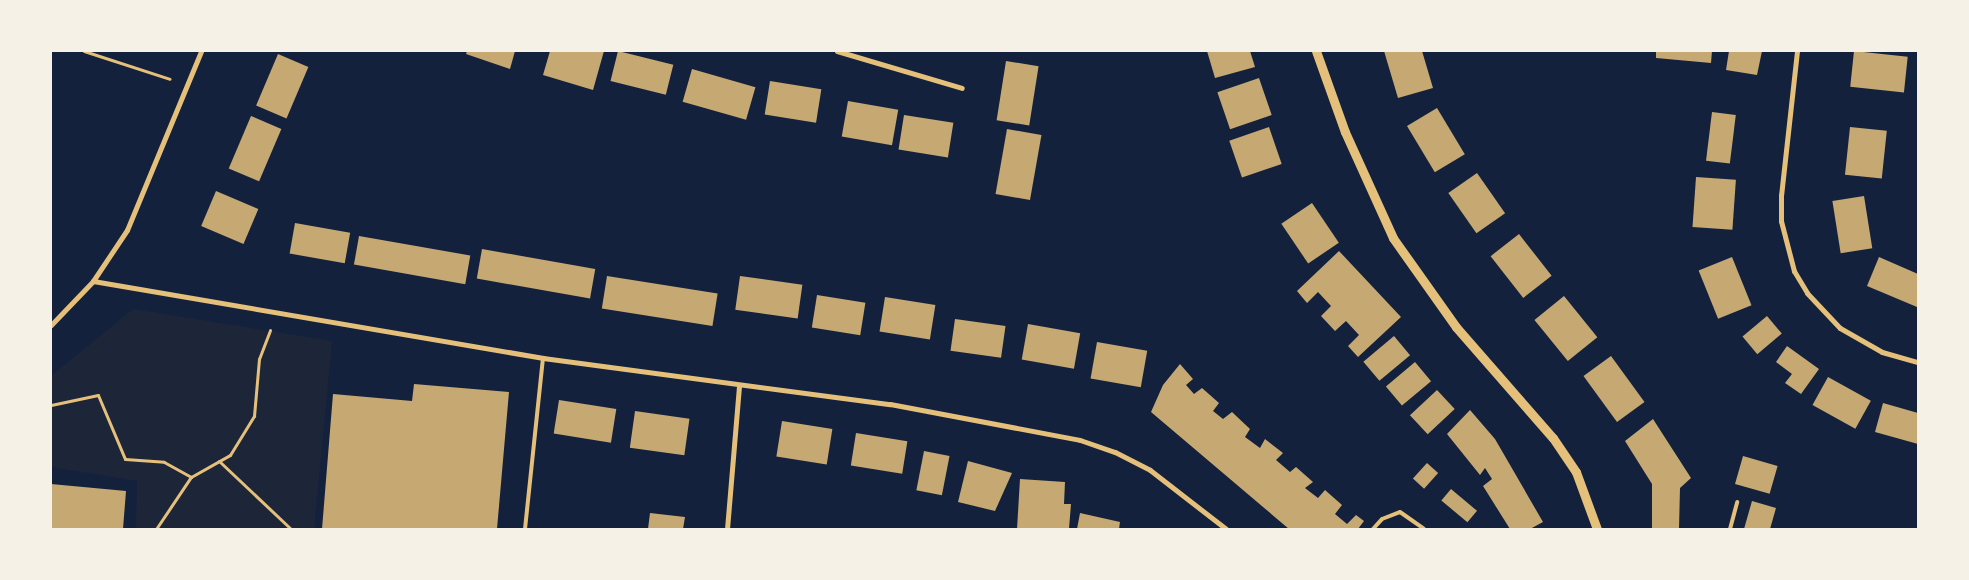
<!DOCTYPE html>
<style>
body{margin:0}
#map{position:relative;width:1969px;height:580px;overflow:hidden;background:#14213d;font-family:Rubik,sans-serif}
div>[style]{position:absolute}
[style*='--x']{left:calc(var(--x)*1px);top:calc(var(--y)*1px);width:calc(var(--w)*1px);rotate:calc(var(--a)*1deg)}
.green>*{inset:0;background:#1d2539}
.building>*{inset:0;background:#c6a872;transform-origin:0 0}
.path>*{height:3px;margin:-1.5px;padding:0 1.5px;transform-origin:1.5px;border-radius:1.5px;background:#e5c07b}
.service>*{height:4px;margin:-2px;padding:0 2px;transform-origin:2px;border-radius:2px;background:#e5c07b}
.minor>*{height:5px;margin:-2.5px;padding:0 2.5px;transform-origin:2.5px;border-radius:2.5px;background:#e5c07b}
.tertiary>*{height:9px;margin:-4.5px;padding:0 4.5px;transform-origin:4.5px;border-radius:4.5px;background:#e5c07b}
span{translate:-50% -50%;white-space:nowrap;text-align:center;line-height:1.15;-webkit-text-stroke:4px #f6f1e7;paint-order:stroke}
.frame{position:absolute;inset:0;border:52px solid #f6f1e7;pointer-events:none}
</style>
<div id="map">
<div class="green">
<i style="clip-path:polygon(133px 309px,332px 341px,314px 529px,136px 529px,137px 481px,51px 467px,51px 376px)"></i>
</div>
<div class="building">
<i style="clip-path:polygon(467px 51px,515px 51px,510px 69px,466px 54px)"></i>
<i style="clip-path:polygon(550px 51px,604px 51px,593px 90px,543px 75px)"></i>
<i style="left:618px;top:51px;width:57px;height:31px;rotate:14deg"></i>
<i style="clip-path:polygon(1207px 51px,1250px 51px,1255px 67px,1215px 78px)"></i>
<i style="clip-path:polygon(1384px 51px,1422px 51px,1433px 88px,1398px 98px)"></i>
<i style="clip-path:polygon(1656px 51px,1712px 51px,1711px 63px,1656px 58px)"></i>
<i style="clip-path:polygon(1729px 51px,1762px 51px,1757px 75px,1726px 70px)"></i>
<i style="left:1854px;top:51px;width:54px;height:36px;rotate:6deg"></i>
<i style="left:278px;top:54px;width:33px;height:56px;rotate:23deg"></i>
<i style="left:1006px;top:61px;width:33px;height:60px;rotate:9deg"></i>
<i style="left:692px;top:69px;width:66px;height:34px;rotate:16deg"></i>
<i style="left:1259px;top:78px;width:39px;height:44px;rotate:71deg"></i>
<i style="left:770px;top:81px;width:52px;height:34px;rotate:9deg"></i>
<i style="left:848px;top:101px;width:51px;height:36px;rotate:10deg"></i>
<i style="left:1437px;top:108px;width:54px;height:35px;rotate:59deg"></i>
<i style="left:1712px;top:112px;width:24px;height:49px;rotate:7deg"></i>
<i style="left:904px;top:115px;width:50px;height:35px;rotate:9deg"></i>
<i style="left:251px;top:116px;width:33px;height:57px;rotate:23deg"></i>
<i style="left:1269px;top:127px;width:39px;height:42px;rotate:71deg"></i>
<i style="left:1850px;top:127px;width:37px;height:48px;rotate:6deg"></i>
<i style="left:1007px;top:129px;width:35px;height:66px;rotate:10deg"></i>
<i style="left:1477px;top:173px;width:49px;height:35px;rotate:55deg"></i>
<i style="left:1696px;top:177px;width:40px;height:50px;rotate:4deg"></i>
<i style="left:216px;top:191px;width:46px;height:38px;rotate:23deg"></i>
<i style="left:1864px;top:196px;width:53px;height:32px;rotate:81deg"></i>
<i style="left:1312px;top:203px;width:48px;height:37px;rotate:56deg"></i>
<i style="left:295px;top:223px;width:56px;height:31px;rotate:10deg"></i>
<i style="left:1519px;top:234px;width:53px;height:36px;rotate:52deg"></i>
<i style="left:359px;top:236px;width:113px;height:29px;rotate:10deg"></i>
<i style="left:482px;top:249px;width:115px;height:30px;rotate:10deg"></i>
<i style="clip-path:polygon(1339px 251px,1401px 317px,1358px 357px,1348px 346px,1359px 335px,1346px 321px,1335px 331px,1321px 316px,1331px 306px,1318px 292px,1307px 303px,1297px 291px)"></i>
<i style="left:1732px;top:257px;width:52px;height:36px;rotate:68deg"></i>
<i style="clip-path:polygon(1879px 257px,1918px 274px,1917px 307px,1867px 286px)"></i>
<i style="left:607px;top:276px;width:112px;height:33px;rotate:9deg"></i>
<i style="left:740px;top:276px;width:63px;height:34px;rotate:8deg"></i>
<i style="left:817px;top:295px;width:49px;height:33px;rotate:9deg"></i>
<i style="left:1564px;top:296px;width:53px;height:38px;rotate:51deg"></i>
<i style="left:885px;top:297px;width:51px;height:35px;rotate:9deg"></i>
<i style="left:1767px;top:316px;width:23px;height:32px;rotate:50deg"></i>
<i style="left:955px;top:319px;width:51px;height:32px;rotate:8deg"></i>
<i style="left:1028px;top:324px;width:53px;height:36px;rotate:10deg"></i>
<i style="left:1394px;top:336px;width:25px;height:40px;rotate:50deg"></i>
<i style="left:1097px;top:342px;width:51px;height:37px;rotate:10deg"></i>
<i style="clip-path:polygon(1787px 346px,1819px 369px,1801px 394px,1785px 383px,1792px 374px,1776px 362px)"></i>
<i style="left:1611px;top:356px;width:57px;height:34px;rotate:54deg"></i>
<i style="left:1415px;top:362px;width:25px;height:38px;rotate:50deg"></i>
<i style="clip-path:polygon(1180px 364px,1193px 379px,1186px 385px,1194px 394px,1202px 388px,1219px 403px,1213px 411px,1223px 419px,1232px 412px,1250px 429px,1245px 437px,1260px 448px,1265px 439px,1283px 453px,1276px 460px,1290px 472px,1296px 467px,1313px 482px,1305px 488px,1318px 498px,1325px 490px,1342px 505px,1335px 514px,1347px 524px,1356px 515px,1364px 521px,1358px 529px,1289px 529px,1151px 412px,1163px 385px)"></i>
<i style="left:1828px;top:377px;width:49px;height:32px;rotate:29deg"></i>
<i style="clip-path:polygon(414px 384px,509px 392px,497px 529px,322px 529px,333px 394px,412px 401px)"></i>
<i style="left:1437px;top:390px;width:26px;height:37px;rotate:47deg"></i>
<i style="left:559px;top:400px;width:58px;height:34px;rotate:9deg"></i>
<i style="clip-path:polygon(1883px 403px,1918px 413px,1918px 444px,1875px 432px)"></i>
<i style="clip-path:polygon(1470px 410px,1495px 439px,1543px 522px,1530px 529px,1510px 529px,1483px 486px,1492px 479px,1485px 468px,1480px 475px,1447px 434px)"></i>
<i style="left:635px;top:411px;width:55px;height:37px;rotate:8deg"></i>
<i style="clip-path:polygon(1653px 419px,1691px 478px,1680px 488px,1679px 529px,1652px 529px,1652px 484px,1625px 441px)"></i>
<i style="left:782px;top:421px;width:51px;height:36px;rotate:9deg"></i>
<i style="left:856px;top:433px;width:52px;height:33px;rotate:9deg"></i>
<i style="left:924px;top:451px;width:26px;height:40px;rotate:11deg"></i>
<i style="left:1743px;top:456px;width:36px;height:29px;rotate:16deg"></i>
<i style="clip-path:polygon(968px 461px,1012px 473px,995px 511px,958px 502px)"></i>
<i style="left:1427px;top:463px;width:15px;height:21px;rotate:42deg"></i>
<i style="clip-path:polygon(1020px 479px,1065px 482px,1064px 504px,1071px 504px,1069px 529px,1017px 529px)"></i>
<i style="clip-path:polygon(51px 484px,126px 491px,123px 529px,51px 529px)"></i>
<i style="left:1451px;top:489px;width:34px;height:15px;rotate:40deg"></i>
<i style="clip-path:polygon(1752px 501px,1776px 508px,1770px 529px,1744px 529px)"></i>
<i style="clip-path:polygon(650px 513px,685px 517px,683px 529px,648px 529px)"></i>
<i style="clip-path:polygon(1080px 513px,1120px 522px,1119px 529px,1077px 529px)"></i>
</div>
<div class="path">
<i style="--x:84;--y:51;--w:90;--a:18"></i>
<i style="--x:51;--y:405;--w:48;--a:-12"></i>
<i style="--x:98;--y:395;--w:69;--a:67.1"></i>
<i style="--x:125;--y:459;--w:39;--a:4"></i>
<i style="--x:164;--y:462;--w:31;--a:29"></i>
<i style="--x:219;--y:461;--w:99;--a:43.4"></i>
<i style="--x:156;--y:529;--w:63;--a:-56.1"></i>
<i style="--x:191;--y:477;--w:45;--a:-29.4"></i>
<i style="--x:230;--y:455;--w:46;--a:-58.4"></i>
<i style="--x:254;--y:416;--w:57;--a:-85"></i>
<i style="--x:259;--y:359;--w:31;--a:-69"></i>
</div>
<div class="service">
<i style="--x:525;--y:529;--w:172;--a:-84"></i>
<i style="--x:1373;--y:529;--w:13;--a:-48"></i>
<i style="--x:1382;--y:519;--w:19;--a:-21"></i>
<i style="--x:1400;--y:512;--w:29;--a:35"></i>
<i style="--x:1730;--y:529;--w:28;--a:-75"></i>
</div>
<div class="minor">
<i style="--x:837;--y:51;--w:130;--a:16.5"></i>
<i style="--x:1797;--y:51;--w:145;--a:96.3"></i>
<i style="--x:1781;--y:195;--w:26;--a:90"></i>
<i style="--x:1781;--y:221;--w:52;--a:75.4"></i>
<i style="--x:1794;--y:271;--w:26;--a:59"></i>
<i style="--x:1807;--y:293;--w:48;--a:46.7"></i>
<i style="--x:1840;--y:328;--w:48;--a:29.7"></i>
<i style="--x:1882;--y:352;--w:37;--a:16"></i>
<i style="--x:93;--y:281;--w:457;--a:9.7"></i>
<i style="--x:543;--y:358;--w:350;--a:7.6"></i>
<i style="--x:890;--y:404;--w:193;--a:10.7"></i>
<i style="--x:1080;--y:440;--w:37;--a:19"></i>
<i style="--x:1115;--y:452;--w:39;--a:27"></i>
<i style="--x:1150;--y:470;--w:96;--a:37.8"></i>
<i style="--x:51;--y:325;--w:61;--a:-46.3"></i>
<i style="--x:93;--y:281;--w:61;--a:-56.3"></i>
<i style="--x:127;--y:230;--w:194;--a:-67.5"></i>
<i style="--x:727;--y:529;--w:144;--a:-85.2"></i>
</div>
<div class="tertiary">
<i style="--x:1316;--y:51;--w:86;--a:70.3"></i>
<i style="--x:1345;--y:132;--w:116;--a:65.6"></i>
<i style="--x:1393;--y:238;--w:109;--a:54.7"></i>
<i style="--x:1456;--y:327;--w:147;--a:48.9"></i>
<i style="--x:1553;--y:438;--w:41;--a:55.9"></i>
<i style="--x:1576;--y:472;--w:61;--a:69.8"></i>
</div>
<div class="frame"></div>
</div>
